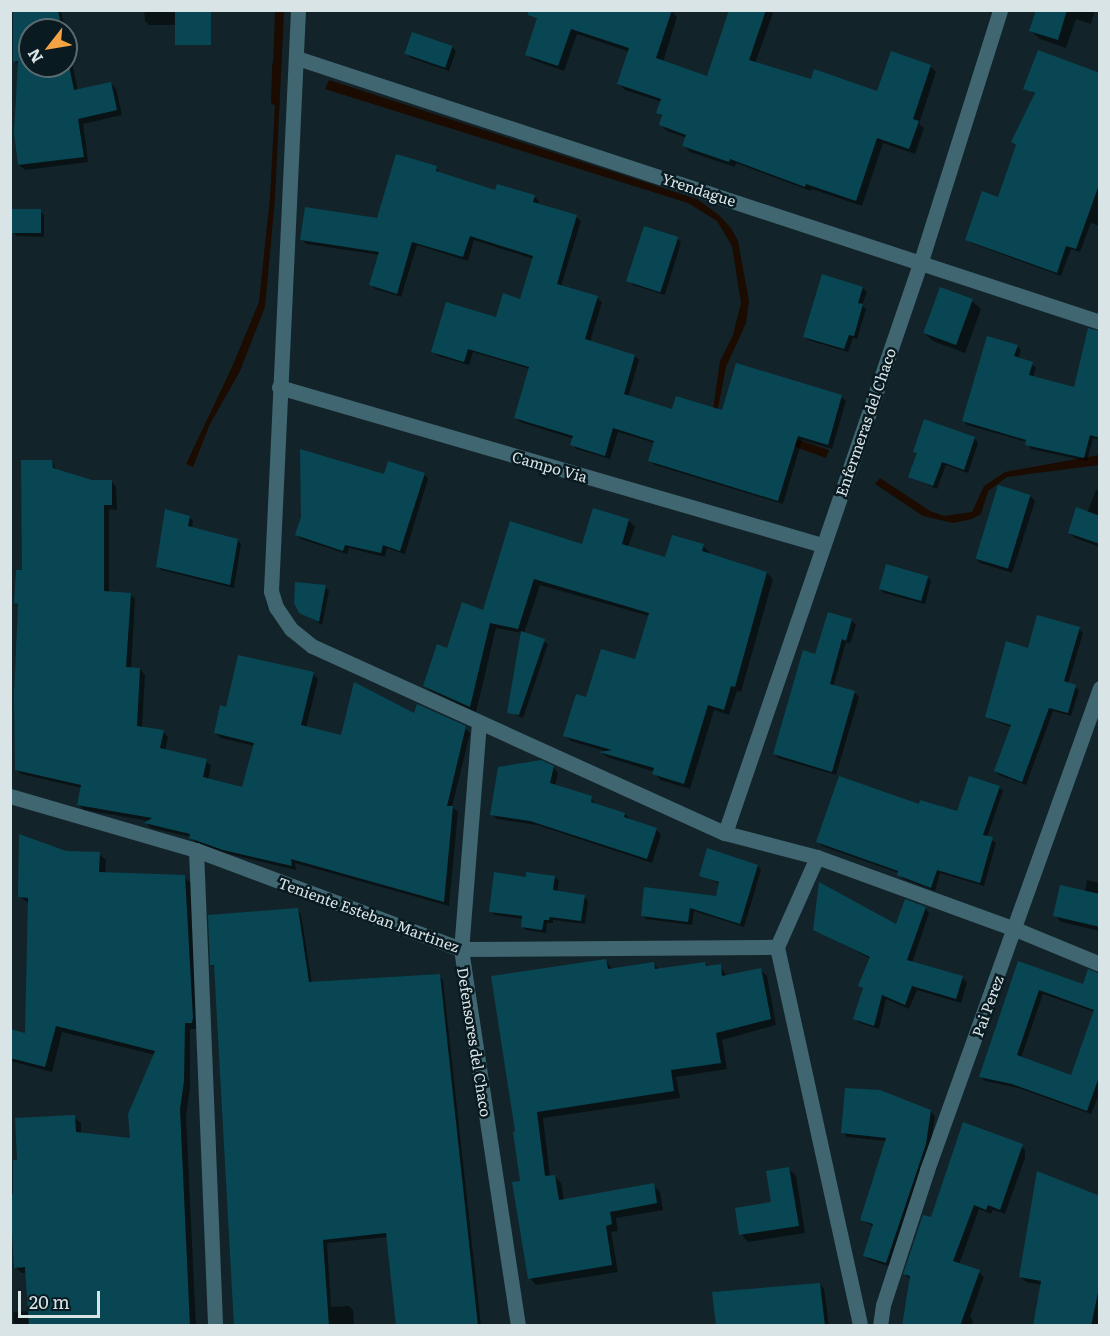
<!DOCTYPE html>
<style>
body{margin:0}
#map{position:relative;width:1110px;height:1336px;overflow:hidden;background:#122429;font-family:Literata,serif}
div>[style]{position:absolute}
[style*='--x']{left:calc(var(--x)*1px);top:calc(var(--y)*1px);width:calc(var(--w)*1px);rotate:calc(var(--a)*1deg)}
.water>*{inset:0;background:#1b0b00}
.shadow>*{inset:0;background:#0007}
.stream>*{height:8px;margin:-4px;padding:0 4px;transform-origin:4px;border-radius:4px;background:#1b0b00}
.building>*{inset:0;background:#084654;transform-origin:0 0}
.street>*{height:15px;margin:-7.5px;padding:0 7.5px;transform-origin:7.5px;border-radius:7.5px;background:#406672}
span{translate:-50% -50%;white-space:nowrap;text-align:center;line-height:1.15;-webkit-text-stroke:5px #091b20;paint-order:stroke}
.street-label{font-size:15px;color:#d9e4e7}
.frame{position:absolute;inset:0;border:12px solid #d9e4e7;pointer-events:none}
.north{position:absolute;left:18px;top:18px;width:60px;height:60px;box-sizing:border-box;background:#091b20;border:2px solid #5c6b70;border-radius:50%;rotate:239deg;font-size:16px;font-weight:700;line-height:24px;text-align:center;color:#d9e4e7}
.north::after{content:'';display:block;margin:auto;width:21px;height:27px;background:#f4a344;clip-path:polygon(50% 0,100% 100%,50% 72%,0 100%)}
.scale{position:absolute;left:18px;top:1291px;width:82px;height:27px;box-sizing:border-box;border:3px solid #d9e4e7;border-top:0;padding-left:8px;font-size:18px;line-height:21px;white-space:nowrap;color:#d9e4e7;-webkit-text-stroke:4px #091b20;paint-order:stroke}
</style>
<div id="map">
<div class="water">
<i style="clip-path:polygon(280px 11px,284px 11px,275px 198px,265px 307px,240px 371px,210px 424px,193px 467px,186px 464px,232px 367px,259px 302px,270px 197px)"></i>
<i style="clip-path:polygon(329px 80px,697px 199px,719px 215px,731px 228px,738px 241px,749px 301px,746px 323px,726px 367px,717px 413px,829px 450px,826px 458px,712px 417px,720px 361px,733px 335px,741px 303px,732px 246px,717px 221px,688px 203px,325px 89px)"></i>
<i style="clip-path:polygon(1099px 455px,1099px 465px,1007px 477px,988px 491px,981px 514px,972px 519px,953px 523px,923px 516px,875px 484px,880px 478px,930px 511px,944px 516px,972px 512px,984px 486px,1005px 472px)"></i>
</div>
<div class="shadow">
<i style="clip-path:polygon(14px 10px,61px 10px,65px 30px,30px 30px,30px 66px,66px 66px,66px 34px,78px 91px,111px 84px,116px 89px,122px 115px,83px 124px,88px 162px,25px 170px,19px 165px,19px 65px,15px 62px)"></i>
<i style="clip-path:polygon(144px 10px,198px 10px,198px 25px,149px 25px,145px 21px)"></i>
<i style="clip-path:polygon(541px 10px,671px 11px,677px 17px,663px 62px,707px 78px,730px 13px,723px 10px,774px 10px,755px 64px,812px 81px,878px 93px,930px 66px,936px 72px,919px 124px,924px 128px,915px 154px,883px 143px,862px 206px,812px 189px,811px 191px,736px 163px,735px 167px,690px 152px,684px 146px,687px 138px,667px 131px,661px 125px,663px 118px,658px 113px,662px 102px,625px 90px,619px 84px,630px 52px,577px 34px,564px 71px,533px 60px,527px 54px)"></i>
<i style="clip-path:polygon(1037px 10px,1095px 10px,1091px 24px,1076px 19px,1066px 48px,1040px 39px,1031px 31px)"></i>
<i style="clip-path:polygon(452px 47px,456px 51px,449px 71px,411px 58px,407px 54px)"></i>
<i style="clip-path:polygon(1100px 74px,1100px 226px,1091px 223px,1080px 252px,1071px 249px,1061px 276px,971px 243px,967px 239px,999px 198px,1017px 147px,1012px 142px,1036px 95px,1025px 88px)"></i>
<i style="clip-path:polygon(436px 167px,440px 174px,496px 191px,534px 197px,539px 201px,538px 205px,576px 217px,581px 221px,561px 286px,597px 298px,602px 302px,590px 342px,635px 356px,639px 360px,628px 397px,673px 411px,723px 412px,841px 397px,846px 401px,832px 449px,802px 440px,783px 504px,655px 465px,650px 461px,655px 443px,618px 432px,610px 459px,576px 449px,572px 444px,574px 439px,520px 422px,515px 418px,530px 369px,473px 352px,469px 365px,438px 356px,433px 351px,497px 318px,521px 301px,534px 259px,474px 240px,468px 261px,417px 245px,401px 297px,375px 289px,371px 285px,380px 255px,306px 244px,302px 239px,378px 220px)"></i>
<i style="clip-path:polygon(40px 211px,44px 215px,44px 237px,17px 236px,13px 232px)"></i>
<i style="clip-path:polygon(677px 238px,681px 242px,665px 295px,633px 285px,629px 281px)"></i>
<i style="clip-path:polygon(863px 288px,867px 292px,862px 305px,866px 309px,857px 339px,853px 338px,848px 352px,808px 340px,805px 337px)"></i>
<i style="clip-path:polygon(972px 301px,981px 309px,965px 353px,933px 341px,924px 333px)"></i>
<i style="clip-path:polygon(1017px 346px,1021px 350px,1018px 359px,1036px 367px,1033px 378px,1076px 388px,1100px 353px,1100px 440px,1093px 438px,1087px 461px,1031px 449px,1027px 442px,967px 425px,964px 421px)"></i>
<i style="clip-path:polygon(925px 421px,975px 439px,978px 443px,968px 473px,946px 465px,937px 489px,910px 477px,918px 455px,915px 451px)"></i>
<i style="clip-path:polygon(52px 461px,57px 471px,92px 481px,111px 481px,116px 487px,117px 510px,109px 509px,109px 593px,130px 594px,135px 599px,131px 669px,140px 669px,145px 675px,142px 728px,163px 732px,168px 737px,165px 751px,206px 761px,211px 766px,208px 780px,243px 789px,255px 746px,221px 738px,215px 733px,227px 709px,313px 674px,318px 679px,306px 728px,342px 737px,465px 728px,470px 733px,452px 807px,458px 812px,449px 906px,295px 863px,296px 870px,229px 854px,196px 843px,191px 837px,151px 828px,146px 823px,150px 821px,84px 810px,79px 805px,82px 788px,21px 774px,16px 769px,20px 607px,16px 603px)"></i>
<i style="clip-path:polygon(424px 474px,428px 479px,405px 554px,387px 548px,385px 557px,349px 548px,347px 554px,301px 539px,297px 535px,385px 476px)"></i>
<i style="clip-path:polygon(999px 487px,1031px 497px,1035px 501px,1012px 573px,980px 563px,976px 559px)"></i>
<i style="clip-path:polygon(1096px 490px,1100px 491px,1100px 547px,1075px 538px,1069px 532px,1087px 513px)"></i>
<i style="clip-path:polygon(189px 517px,193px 521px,192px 528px,237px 540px,241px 544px,234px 588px,161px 570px,157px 566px)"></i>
<i style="clip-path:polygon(629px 521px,635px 527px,628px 547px,666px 558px,703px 546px,709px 552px,708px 555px,767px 573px,773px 579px,741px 692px,737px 691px,729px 715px,714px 710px,690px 789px,660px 780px,655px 772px,607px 757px,602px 753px,608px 752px,571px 741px,565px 735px,587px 699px,636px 661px,649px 616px,540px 585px,524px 633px,548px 644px,523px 718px,509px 712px,522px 633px,496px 628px,476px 712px,431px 691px,425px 685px,448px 650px,484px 612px,583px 546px)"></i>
<i style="clip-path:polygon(927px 577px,931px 581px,925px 604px,884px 593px,880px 589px)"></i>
<i style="clip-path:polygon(325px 587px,329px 591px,322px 625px,300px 612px)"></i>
<i style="clip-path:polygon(829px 614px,852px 621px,856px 625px,850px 644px,846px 642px,833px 687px,855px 693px,859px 697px,836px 775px,778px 758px,774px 754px,816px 655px)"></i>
<i style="clip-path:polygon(1079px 629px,1083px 633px,1068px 684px,1079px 690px,1071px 716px,1053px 711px,1026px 785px,999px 775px,995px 771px,1012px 727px,991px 720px,987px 716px,1029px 650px)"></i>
<i style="clip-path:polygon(553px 767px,558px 773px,555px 786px,591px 798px,596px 805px,625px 814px,630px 819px,656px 829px,661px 835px,652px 863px,537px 825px,497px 819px,492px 814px)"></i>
<i style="clip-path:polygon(999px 787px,1003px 791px,987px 837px,996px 843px,984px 886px,940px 873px,935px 891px,903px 879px,899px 873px,822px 846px,818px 842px,920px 806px,958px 813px)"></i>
<i style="clip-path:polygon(708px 850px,758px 866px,761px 870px,744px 927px,694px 911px,692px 925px,646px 919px,642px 915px,717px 897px,720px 884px,701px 875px)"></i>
<i style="clip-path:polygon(66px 852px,99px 854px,106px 860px,105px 874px,184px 877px,191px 883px,198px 1029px,190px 1029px,190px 1088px,186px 1116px,196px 1326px,14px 1326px,13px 1312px,29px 1311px,27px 1273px,22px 1273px,15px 1267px,15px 1195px,18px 1161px,74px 1117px,81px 1123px,81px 1134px,131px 1140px,155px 1055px,62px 1032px,52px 1072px,14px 1062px,10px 1059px,10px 1042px,26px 1035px,29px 903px,20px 897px)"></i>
<i style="clip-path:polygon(555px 877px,559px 881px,557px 892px,584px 897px,588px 901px,585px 924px,553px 920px,553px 923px,547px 923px,546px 933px,526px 930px,522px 926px,523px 919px,495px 915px,491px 912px,527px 878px)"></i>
<i style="clip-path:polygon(1087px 880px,1100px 883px,1100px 931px,1061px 922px,1055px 915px,1085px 892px)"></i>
<i style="clip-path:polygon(925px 908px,929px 913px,912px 963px,962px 978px,967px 982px,961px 1003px,917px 990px,909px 1009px,886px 999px,879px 1029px,860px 1023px,855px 1019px,864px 990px,860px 986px,871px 959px,814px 929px,897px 926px)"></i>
<i style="clip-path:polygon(297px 910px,301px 914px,312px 984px,439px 976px,443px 980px,481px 1326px,398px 1326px,388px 1237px,327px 1243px,331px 1307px,349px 1306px,353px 1310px,354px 1326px,235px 1326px,215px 968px,212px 965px)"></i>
<i style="clip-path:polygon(606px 961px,613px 970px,654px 964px,660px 970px,705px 963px,709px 967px,720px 966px,727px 976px,760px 970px,767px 976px,776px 1025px,722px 1040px,727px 1069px,676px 1077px,680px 1098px,543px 1118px,550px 1177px,554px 1176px,561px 1183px,564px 1200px,653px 1185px,660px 1192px,663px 1210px,616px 1218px,618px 1231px,611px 1232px,618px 1272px,536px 1285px,530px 1278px,522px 1182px,514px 1133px)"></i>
<i style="clip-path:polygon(evenodd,1019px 963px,1100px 991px,1100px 1092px,1091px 1114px,1018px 1088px,985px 1081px,980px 1076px,1019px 963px,1043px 994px,1095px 1012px,1072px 1077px,1021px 1058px,1043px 994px)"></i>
<i style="clip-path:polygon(930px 1111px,935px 1116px,930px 1149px,891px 1267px,870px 1260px,865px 1255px,874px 1227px,862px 1220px,886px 1141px,847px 1137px,843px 1132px)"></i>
<i style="clip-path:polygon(1020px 1145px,1025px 1150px,1025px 1158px,1005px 1214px,993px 1210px,991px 1214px,979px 1209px,959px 1265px,979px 1272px,984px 1277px,970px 1317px,973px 1320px,972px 1326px,904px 1326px,910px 1279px,905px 1274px,932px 1218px)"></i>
<i style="clip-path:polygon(788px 1169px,796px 1176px,805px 1233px,748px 1242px,741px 1234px,773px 1204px)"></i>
<i style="clip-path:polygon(1100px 1197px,1100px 1326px,1035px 1326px,1042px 1285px,1026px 1282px,1020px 1276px)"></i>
<i style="clip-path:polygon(820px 1284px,824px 1289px,829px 1326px,718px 1326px)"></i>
</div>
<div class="stream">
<i style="--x:277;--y:68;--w:58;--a:-88"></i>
<i style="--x:275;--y:101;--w:36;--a:-88"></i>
</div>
<div class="building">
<i style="clip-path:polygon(13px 10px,58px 10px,62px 30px,30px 30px,30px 66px,66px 66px,66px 50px,74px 90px,111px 82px,117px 110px,78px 119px,84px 157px,18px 165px,14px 133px,18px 61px,13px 62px)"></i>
<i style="left:175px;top:10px;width:36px;height:35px"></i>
<i style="clip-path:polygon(528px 10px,672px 10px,656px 58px,707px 76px,729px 10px,766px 10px,749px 60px,811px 79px,814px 69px,877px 91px,891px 51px,931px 65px,913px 119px,919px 121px,909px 149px,877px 138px,856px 201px,806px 184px,805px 187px,730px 159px,729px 162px,682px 146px,686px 135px,659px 125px,662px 115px,656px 113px,661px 99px,617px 84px,629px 48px,571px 29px,558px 66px,525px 55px,537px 18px,528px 15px)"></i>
<i style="clip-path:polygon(1036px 10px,1067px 10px,1058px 40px,1029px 31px)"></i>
<i style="left:412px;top:32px;width:43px;height:23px;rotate:19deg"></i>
<i style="clip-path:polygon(1038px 50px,1100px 73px,1100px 182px,1076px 249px,1066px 246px,1057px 273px,965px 240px,982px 191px,998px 197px,1016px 145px,1011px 142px,1035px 93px,1023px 89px)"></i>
<i style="clip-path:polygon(396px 154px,437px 166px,436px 171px,495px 190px,497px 184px,535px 195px,533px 202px,577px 215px,557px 284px,598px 296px,585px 339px,635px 355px,624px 394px,672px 409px,676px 396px,722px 410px,736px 363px,842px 395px,828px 445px,798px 436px,778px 501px,648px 461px,654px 441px,613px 428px,605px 456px,570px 445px,573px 436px,514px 418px,529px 367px,468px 349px,464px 362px,431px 352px,446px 302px,496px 317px,503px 293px,520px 299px,533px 256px,470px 236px,463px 257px,412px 242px,397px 294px,369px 285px,379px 252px,300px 240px,305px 207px,377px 218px)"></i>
<i style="left:12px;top:209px;width:29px;height:24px"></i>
<i style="left:644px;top:226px;width:36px;height:58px;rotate:18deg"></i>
<i style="clip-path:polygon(822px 274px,863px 287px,858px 303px,863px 304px,854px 336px,849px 335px,844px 349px,803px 337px)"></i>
<i style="left:940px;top:287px;width:35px;height:49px;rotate:20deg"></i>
<i style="clip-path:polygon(1088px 328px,1100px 331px,1100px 438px,1090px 435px,1084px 458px,1025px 445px,1026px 440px,962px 421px,987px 336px,1018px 345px,1014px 356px,1033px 362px,1029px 375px,1074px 387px)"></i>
<i style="clip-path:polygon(924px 419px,975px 437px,964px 470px,942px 462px,933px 486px,908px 477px,917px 453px,913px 452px)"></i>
<i style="clip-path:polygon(300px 449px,384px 474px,388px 461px,425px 473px,400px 551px,383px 545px,381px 553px,345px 545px,343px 551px,295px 535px,301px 517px)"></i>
<i style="clip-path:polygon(21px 460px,52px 460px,53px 468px,92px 480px,112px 480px,112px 505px,104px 505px,104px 591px,131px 593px,126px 667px,140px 668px,137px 726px,164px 730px,160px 748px,207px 759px,203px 777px,242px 787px,254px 743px,214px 733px,220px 705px,226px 707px,238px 655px,314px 672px,301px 725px,341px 735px,354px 682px,414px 713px,417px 704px,466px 726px,447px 806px,453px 806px,444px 902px,291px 859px,292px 866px,223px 850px,189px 838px,190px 834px,144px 823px,152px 818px,77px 805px,81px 785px,15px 770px,14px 694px,18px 604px,14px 603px,16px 570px,22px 570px)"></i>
<i style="left:998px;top:485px;width:34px;height:77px;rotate:17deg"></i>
<i style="clip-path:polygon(1076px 507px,1100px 516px,1100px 544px,1068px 533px)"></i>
<i style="clip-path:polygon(593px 508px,629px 519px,622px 544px,665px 557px,672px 535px,704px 544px,702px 551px,767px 572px,735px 687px,731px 686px,724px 710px,708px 705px,684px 784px,652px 774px,654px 768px,599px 752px,612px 750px,563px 736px,576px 694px,586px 697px,601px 649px,635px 659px,649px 613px,534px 579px,518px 629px,490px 623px,470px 707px,423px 686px,437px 644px,447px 648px,462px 602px,483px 610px,510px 521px,582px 544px)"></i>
<i style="clip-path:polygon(165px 509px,190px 516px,188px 526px,238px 539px,230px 585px,156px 567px)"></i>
<i style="left:886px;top:564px;width:44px;height:26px;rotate:16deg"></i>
<i style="clip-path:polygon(295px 582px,326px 585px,319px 622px,299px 613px,294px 603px)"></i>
<i style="clip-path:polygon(828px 612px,852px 619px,846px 641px,842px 639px,830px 684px,855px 691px,832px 772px,773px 754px,803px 650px,815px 654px)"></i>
<i style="clip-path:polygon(1037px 615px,1080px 627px,1064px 681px,1076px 685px,1068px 713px,1049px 708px,1022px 782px,994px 771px,1011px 725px,985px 717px,1006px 641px,1028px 648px)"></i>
<i style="clip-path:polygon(521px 631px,545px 639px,519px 715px,507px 713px)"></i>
<i style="clip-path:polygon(541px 760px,554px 766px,550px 783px,592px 796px,591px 802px,625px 813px,624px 817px,657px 828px,647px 859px,530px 821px,490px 815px,498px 767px)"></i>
<i style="clip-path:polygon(839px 776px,919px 804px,920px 800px,957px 811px,969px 776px,1000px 786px,983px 835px,993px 837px,980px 883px,937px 870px,931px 888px,897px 875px,898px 871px,816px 842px)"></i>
<i style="clip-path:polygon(19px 834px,66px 851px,100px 852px,99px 872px,185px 875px,193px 1018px,192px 1023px,185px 1023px,184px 1081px,180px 1109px,190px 1326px,29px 1326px,25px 1267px,14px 1268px,10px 1195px,13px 1194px,13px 1160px,17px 1160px,15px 1118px,75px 1115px,76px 1132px,130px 1138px,128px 1114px,155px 1051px,56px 1026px,45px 1067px,10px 1058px,10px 1029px,25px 1033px,28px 898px,18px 897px)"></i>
<i style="clip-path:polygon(707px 848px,758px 865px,740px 924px,690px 908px,688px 922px,641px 916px,644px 887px,716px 896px,719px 882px,699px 876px)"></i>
<i style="clip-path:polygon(494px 872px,526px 877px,526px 872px,555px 876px,553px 890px,585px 895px,581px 921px,550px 917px,549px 920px,544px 920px,542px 930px,521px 927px,522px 916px,489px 912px)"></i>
<i style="clip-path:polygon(819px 882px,896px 924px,905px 899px,926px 907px,907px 960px,963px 976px,956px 999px,912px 986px,905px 1005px,882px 995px,874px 1026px,853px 1019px,863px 988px,858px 986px,870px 957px,813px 930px)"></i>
<i style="clip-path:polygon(1060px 885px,1100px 894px,1100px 927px,1053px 916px)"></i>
<i style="clip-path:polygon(298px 908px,309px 982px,440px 974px,478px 1326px,396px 1326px,386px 1233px,323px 1240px,329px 1326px,234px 1326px,214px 965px,210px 965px,208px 915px)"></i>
<i style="clip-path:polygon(606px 959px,608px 969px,654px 962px,655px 969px,705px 962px,706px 966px,721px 964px,722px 976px,761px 968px,771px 1019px,716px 1033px,721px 1063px,671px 1070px,674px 1091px,537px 1112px,545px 1176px,555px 1175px,559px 1200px,654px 1183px,657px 1203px,610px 1212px,612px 1224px,606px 1226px,612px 1265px,528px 1279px,512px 1182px,520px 1181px,513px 1132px,515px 1131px,491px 976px)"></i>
<i style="clip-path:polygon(evenodd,1018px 961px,1083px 984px,1088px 969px,1100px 974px,1100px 1074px,1087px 1111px,1012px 1084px,979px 1077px,1018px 961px,1039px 990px,1094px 1010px,1071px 1075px,1017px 1055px,1039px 990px)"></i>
<i style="clip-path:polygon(845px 1088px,880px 1090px,931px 1110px,926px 1144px,886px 1263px,863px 1256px,873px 1224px,860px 1220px,886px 1138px,841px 1133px)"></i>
<i style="clip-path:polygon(963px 1122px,1023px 1144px,1000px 1210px,988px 1205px,986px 1210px,974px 1205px,953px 1261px,980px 1270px,960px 1326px,902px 1326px,910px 1276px,903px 1274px,923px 1215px,931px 1217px)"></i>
<i style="clip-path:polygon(789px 1167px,799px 1226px,739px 1235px,735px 1208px,771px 1202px,766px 1171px)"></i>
<i style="clip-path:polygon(1037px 1171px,1100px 1196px,1100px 1283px,1091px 1326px,1033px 1326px,1041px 1281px,1019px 1277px)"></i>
<i style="clip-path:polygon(820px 1283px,825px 1326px,716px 1326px,712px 1292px)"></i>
</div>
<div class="street">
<i style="--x:298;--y:10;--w:582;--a:92.66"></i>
<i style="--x:271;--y:591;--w:17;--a:73"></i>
<i style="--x:276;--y:607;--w:27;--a:56"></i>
<i style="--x:291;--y:629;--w:27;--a:39"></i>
<i style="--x:312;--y:646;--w:453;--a:24.4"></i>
<i style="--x:725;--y:833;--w:95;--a:14.6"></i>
<i style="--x:817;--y:857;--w:211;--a:20"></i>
<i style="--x:1015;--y:929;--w:92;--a:22.4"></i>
<i style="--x:297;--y:58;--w:845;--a:18.2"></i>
<i style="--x:279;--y:387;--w:566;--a:16.22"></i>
<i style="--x:479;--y:722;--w:228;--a:94.5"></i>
<i style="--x:461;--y:949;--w:381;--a:81.4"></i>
<i style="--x:10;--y:796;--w:194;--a:16.2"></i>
<i style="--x:196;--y:850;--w:283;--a:20.5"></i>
<i style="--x:461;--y:949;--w:316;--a:-0.4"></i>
<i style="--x:725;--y:833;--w:605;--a:-71.09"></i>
<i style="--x:921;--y:261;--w:263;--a:-72.5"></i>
<i style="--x:196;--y:850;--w:476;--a:87.7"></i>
<i style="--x:817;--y:857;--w:98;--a:114"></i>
<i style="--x:777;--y:947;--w:388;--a:77.6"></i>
<i style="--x:880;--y:1326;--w:21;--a:-82"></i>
<i style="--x:883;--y:1305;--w:142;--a:-71.9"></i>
<i style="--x:927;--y:1170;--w:512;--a:-70.26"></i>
</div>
<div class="street-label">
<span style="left:699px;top:189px;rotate:18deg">Yrendague</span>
<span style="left:865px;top:422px;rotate:-71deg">Enfermeras del Chaco</span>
<span style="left:550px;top:466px;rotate:16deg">Campo Via</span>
<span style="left:369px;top:914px;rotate:20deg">Teniente Esteban Martinez</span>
<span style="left:987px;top:1006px;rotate:-70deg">Pai Perez</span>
<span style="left:475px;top:1042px;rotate:81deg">Defensores del Chaco</span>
</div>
<div class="frame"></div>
<div class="north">N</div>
<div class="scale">20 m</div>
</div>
